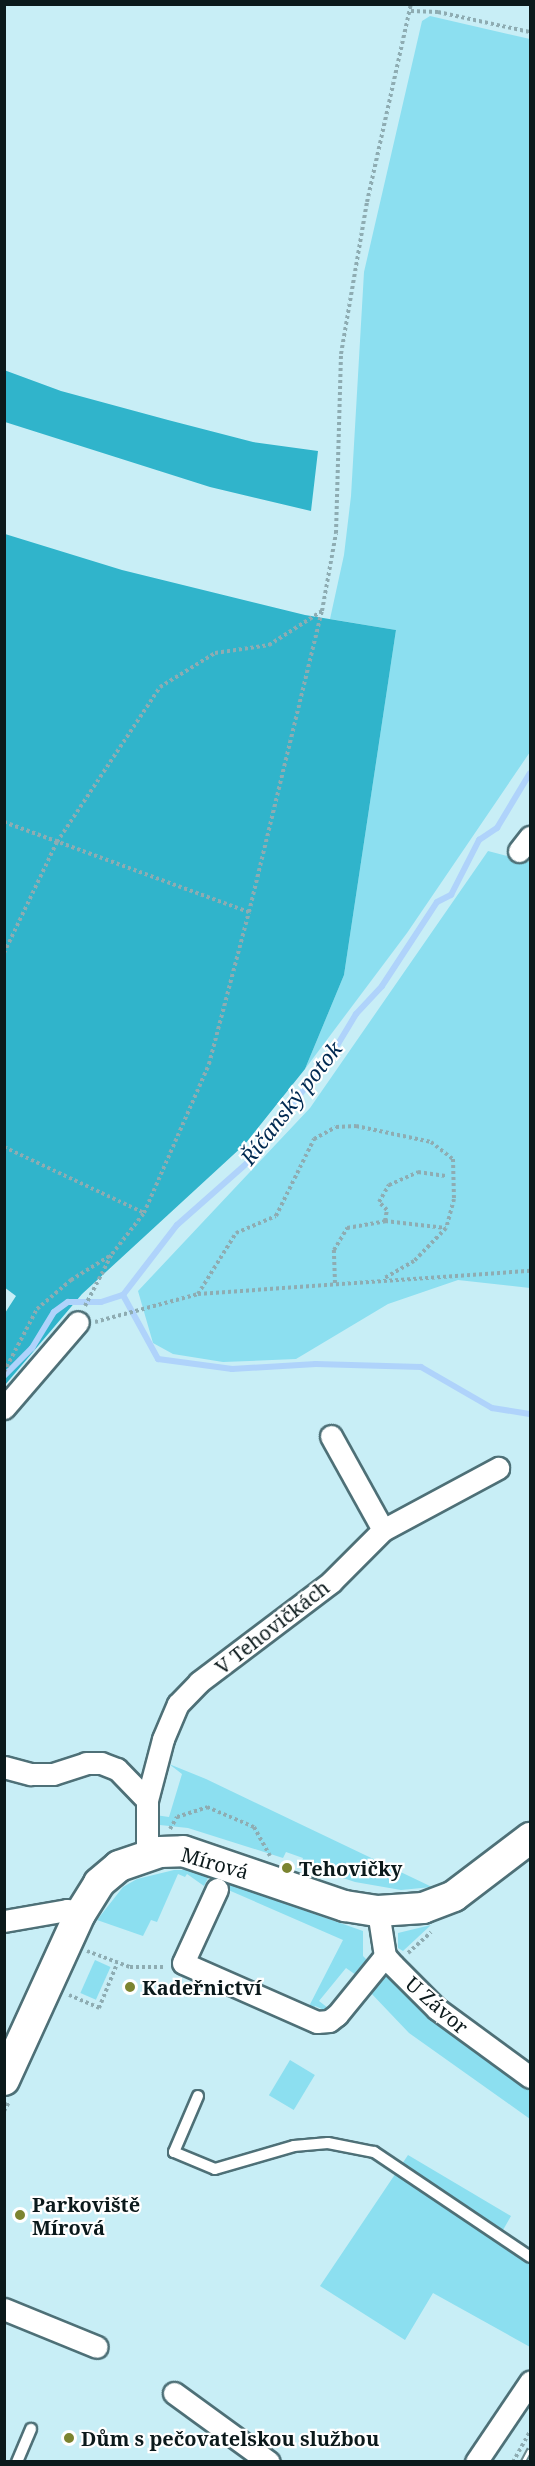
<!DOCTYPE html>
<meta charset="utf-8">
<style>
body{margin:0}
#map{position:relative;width:535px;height:2466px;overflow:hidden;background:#c8eef6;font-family:"Noto Serif",serif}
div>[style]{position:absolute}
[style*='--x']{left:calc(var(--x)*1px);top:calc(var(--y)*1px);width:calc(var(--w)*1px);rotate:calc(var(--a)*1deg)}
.green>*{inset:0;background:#8cdff0;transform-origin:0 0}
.forest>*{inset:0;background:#30b4cb}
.stream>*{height:6px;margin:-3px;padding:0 3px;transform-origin:3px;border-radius:3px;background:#afd3fb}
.path>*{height:4px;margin-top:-2px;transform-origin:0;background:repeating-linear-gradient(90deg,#8eacb2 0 3px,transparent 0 6px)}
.roads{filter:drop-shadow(2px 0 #4e7077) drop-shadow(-2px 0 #4e7077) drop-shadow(0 2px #4e7077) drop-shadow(0 -2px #4e7077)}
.lane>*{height:10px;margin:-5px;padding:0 5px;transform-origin:5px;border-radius:5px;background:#fff}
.street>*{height:21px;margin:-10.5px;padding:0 10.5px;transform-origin:10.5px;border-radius:10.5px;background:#fff}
.secondary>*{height:30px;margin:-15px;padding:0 15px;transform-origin:15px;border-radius:15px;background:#fff}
.rail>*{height:7px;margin-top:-3.5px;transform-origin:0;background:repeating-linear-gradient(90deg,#fff 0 14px,#6b868b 0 28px);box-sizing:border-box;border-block:2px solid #6b868b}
.dots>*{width:16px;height:16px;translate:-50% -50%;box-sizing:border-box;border:3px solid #fff;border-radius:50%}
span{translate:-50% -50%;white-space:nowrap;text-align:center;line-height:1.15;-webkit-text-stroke:4.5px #fff;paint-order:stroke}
.street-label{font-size:20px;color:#0b191b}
.poi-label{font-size:20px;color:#0b191b;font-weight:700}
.left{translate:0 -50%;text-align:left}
.water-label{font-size:21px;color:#002951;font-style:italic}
.frame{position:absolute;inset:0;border:6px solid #0b191b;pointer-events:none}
</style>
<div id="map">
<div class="green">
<i style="clip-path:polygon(430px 16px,530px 39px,530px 752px,407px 933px,305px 1069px,344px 975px,396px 630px,330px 619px,344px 555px,351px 496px,364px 272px,422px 21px)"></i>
<i style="clip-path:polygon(488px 851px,530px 862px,530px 1288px,458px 1280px,388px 1304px,296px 1359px,223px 1362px,173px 1354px,153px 1343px,138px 1291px,310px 1108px)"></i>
<i style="clip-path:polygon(169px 1764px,206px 1779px,432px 1887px,401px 1890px,355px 1882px,301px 1864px,303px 1858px,286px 1852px,283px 1858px,188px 1828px,160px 1825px,155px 1815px,169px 1817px,182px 1774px)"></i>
<i style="clip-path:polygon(174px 1870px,193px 1870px,209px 1876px,204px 1886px,187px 1874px,185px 1877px,178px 1874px,157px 1922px,151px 1920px,143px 1936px,97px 1920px,123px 1887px,137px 1879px)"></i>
<i style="clip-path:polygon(229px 1884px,363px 1931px,363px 1956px,375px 1968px,356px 1975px,346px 1968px,319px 2001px,337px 2015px,322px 2021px,322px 2009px,315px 2006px,310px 2018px,304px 2016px,343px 1940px,226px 1889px)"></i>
<i style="clip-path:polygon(431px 1925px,403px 1951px,398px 1948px,398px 1933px)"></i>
<i style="left:95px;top:1960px;width:17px;height:36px;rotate:24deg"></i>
<i style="clip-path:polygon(385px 1973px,450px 2033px,530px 2091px,530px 2119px,409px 2033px,369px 1991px)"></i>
<i style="left:290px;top:2060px;width:29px;height:41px;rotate:31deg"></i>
<i style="clip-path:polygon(408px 2155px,511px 2216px,503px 2230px,530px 2248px,530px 2347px,433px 2293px,405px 2340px,320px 2286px)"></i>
</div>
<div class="forest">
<i style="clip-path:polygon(4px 370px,61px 391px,168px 420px,253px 442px,318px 451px,311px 511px,210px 487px,5px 422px)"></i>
<i style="clip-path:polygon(5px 534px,122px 570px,305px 615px,396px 630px,344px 975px,305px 1069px,245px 1144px,82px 1294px,5px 1385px,5px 1313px,16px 1296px,4px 1287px)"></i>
</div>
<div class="stream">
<i style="--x:123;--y:1295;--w:73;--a:61.3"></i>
<i style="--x:158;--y:1359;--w:75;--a:7.7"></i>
<i style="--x:232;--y:1369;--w:84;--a:-3.4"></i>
<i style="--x:316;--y:1364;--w:105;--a:1.6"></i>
<i style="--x:421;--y:1367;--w:82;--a:30"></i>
<i style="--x:492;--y:1408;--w:38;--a:9"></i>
<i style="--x:4;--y:1376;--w:40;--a:-45"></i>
<i style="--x:32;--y:1348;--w:42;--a:-58.6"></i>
<i style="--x:54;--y:1312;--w:17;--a:-36"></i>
<i style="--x:68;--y:1302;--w:33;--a:0"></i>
<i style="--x:101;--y:1302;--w:23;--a:-18"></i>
<i style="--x:123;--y:1295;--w:88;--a:-52.4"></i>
<i style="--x:177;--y:1225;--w:94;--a:-41.5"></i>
<i style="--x:247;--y:1163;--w:144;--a:-52.3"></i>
<i style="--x:335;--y:1049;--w:41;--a:-59"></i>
<i style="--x:356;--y:1014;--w:38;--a:-47"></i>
<i style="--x:382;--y:986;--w:100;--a:-56.8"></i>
<i style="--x:437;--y:902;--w:16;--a:-27"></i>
<i style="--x:451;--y:895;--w:62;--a:-63"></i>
<i style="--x:479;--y:840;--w:22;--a:-34"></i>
<i style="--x:497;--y:828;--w:64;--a:-59"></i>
</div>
<div class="path">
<i style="--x:411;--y:11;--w:27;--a:2"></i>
<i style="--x:438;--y:12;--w:94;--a:12.3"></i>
<i style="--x:4;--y:822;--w:261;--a:20.2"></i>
<i style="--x:4;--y:953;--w:123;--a:-64.5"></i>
<i style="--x:57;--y:842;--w:186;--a:-56.4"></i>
<i style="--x:160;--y:687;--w:65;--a:-31.7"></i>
<i style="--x:215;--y:653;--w:55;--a:-8.4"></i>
<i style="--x:269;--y:645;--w:63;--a:-32.7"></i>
<i style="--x:4;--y:1147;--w:155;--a:25.2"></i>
<i style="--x:385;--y:1221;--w:61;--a:6.5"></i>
<i style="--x:335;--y:1283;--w:33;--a:-92"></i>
<i style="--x:334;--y:1250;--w:26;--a:-59"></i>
<i style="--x:347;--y:1228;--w:39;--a:-10"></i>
<i style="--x:385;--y:1221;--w:11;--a:-80"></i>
<i style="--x:387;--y:1210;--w:11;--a:-135"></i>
<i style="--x:379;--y:1202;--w:20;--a:-60"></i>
<i style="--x:389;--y:1185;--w:32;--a:-24"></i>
<i style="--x:418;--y:1172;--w:28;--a:8"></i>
<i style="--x:198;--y:1294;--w:72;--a:-58.1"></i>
<i style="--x:236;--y:1233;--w:43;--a:-23"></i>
<i style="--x:276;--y:1216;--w:86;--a:-63.7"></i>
<i style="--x:314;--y:1139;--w:25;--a:-29"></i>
<i style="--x:336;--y:1127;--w:20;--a:-3"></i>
<i style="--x:356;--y:1126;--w:77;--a:12"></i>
<i style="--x:431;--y:1142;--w:28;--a:38"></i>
<i style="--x:453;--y:1159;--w:40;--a:88.6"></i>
<i style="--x:454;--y:1199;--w:30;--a:105"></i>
<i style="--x:446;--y:1228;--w:46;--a:134.1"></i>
<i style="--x:414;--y:1261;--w:34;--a:150"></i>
<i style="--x:85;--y:1306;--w:59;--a:-62.6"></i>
<i style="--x:112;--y:1254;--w:52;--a:-52"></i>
<i style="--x:144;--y:1213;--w:163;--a:-66.4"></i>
<i style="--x:209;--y:1064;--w:157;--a:-75.3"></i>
<i style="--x:249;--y:912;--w:310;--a:-76.4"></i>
<i style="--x:322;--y:611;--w:79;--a:-79.8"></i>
<i style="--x:336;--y:533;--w:179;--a:-88.4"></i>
<i style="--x:341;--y:354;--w:154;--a:-80.3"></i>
<i style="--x:367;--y:202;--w:203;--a:-77.5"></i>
<i style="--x:95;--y:1322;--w:107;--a:-15.2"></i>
<i style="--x:198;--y:1294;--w:333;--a:-4"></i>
<i style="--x:4;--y:1372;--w:71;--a:-62.4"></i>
<i style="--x:37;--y:1309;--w:45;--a:-40.5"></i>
<i style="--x:71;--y:1280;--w:47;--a:-32"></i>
<i style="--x:170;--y:1829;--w:14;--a:-60"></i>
<i style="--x:177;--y:1817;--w:32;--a:-18"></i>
<i style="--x:207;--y:1807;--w:51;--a:23.1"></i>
<i style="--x:254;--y:1827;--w:33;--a:61"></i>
<i style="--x:87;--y:1951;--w:46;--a:20.4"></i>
<i style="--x:130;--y:1967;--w:36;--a:0"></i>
<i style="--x:408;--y:1953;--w:31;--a:-42"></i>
<i style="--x:69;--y:1995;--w:33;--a:23"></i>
<i style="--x:99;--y:2008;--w:48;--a:-67.8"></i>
<i style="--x:4;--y:2111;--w:10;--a:-61"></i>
<i style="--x:513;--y:2462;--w:35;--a:-61"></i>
</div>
<div class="roads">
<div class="lane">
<i style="--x:198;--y:2096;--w:61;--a:113.2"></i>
<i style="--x:174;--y:2152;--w:44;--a:22.5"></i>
<i style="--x:215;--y:2169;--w:82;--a:-16.2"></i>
<i style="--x:294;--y:2146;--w:34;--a:-5"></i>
<i style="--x:328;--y:2143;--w:47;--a:11.1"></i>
<i style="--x:374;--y:2152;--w:188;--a:33.9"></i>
<i style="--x:17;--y:2462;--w:36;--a:-67"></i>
</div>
<div class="street">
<i style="--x:519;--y:851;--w:18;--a:-52"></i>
<i style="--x:4;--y:1408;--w:113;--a:-49.3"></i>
<i style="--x:331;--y:1436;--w:107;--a:61"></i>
<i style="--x:4;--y:1767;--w:28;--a:15"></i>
<i style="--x:31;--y:1774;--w:22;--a:0"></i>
<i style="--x:53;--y:1774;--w:35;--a:-18"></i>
<i style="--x:86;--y:1763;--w:15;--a:0"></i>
<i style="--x:101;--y:1763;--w:17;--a:21"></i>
<i style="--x:117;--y:1769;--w:43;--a:45.9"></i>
<i style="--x:147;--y:1856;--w:56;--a:-90"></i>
<i style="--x:147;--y:1800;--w:63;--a:-75.3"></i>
<i style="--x:163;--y:1739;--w:38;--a:-67"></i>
<i style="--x:178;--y:1704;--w:30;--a:-46"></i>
<i style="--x:199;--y:1682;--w:166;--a:-37.1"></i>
<i style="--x:331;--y:1582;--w:74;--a:-45"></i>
<i style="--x:383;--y:1530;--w:131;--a:-28.3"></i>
<i style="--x:217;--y:1889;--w:81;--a:114.7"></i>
<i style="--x:183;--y:1963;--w:146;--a:23.8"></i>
<i style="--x:317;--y:2022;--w:12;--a:-5"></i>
<i style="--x:329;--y:2021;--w:10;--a:-37"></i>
<i style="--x:337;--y:2015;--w:76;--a:-50.9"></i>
<i style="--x:378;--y:1911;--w:46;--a:81.2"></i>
<i style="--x:385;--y:1956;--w:12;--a:48"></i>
<i style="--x:393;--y:1965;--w:62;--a:45"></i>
<i style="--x:437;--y:2009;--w:115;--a:36.2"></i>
<i style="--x:4;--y:1921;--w:64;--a:-9.9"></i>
<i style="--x:67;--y:1910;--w:14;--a:17"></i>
<i style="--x:4;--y:2309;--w:100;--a:22.2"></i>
<i style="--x:174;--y:2393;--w:117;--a:36"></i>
<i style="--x:476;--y:2462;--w:97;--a:-56"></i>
</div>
<div class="secondary">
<i style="--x:4;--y:2080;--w:183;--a:-65.4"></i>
<i style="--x:80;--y:1914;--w:36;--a:-58"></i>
<i style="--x:99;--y:1883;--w:26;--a:-40"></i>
<i style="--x:119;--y:1866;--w:43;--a:-18.9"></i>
<i style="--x:160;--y:1852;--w:23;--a:-2"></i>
<i style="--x:183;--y:1851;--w:171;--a:18.8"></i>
<i style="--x:345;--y:1906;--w:33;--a:9"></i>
<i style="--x:378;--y:1911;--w:45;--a:-3.8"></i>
<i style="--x:423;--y:1908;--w:33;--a:-21"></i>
<i style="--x:454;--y:1896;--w:96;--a:-37.3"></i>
</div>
</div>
<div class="rail">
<i style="--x:523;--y:2462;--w:15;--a:-62"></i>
</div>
<div class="dots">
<i style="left:287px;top:1868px;background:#7b8430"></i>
<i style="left:130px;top:1987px;background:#7b8430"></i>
<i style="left:20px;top:2215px;background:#7b8430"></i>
<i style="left:69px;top:2438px;background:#7b8430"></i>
</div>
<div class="street-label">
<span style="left:272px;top:1627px;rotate:-38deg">V Tehovičkách</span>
<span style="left:215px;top:1863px;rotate:16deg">Mírová</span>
<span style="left:437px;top:2005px;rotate:41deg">U Závor</span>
</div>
<div class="poi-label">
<span class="left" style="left:299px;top:1868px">Tehovičky</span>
<span class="left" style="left:142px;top:1987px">Kadeřnictví</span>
<span class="left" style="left:32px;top:2216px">Parkoviště<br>Mírová</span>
<span class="left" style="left:81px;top:2438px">Dům s pečovatelskou službou</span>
</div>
<div class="water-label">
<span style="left:291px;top:1103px;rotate:-52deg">Říčanský potok</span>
</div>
<div class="frame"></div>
</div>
